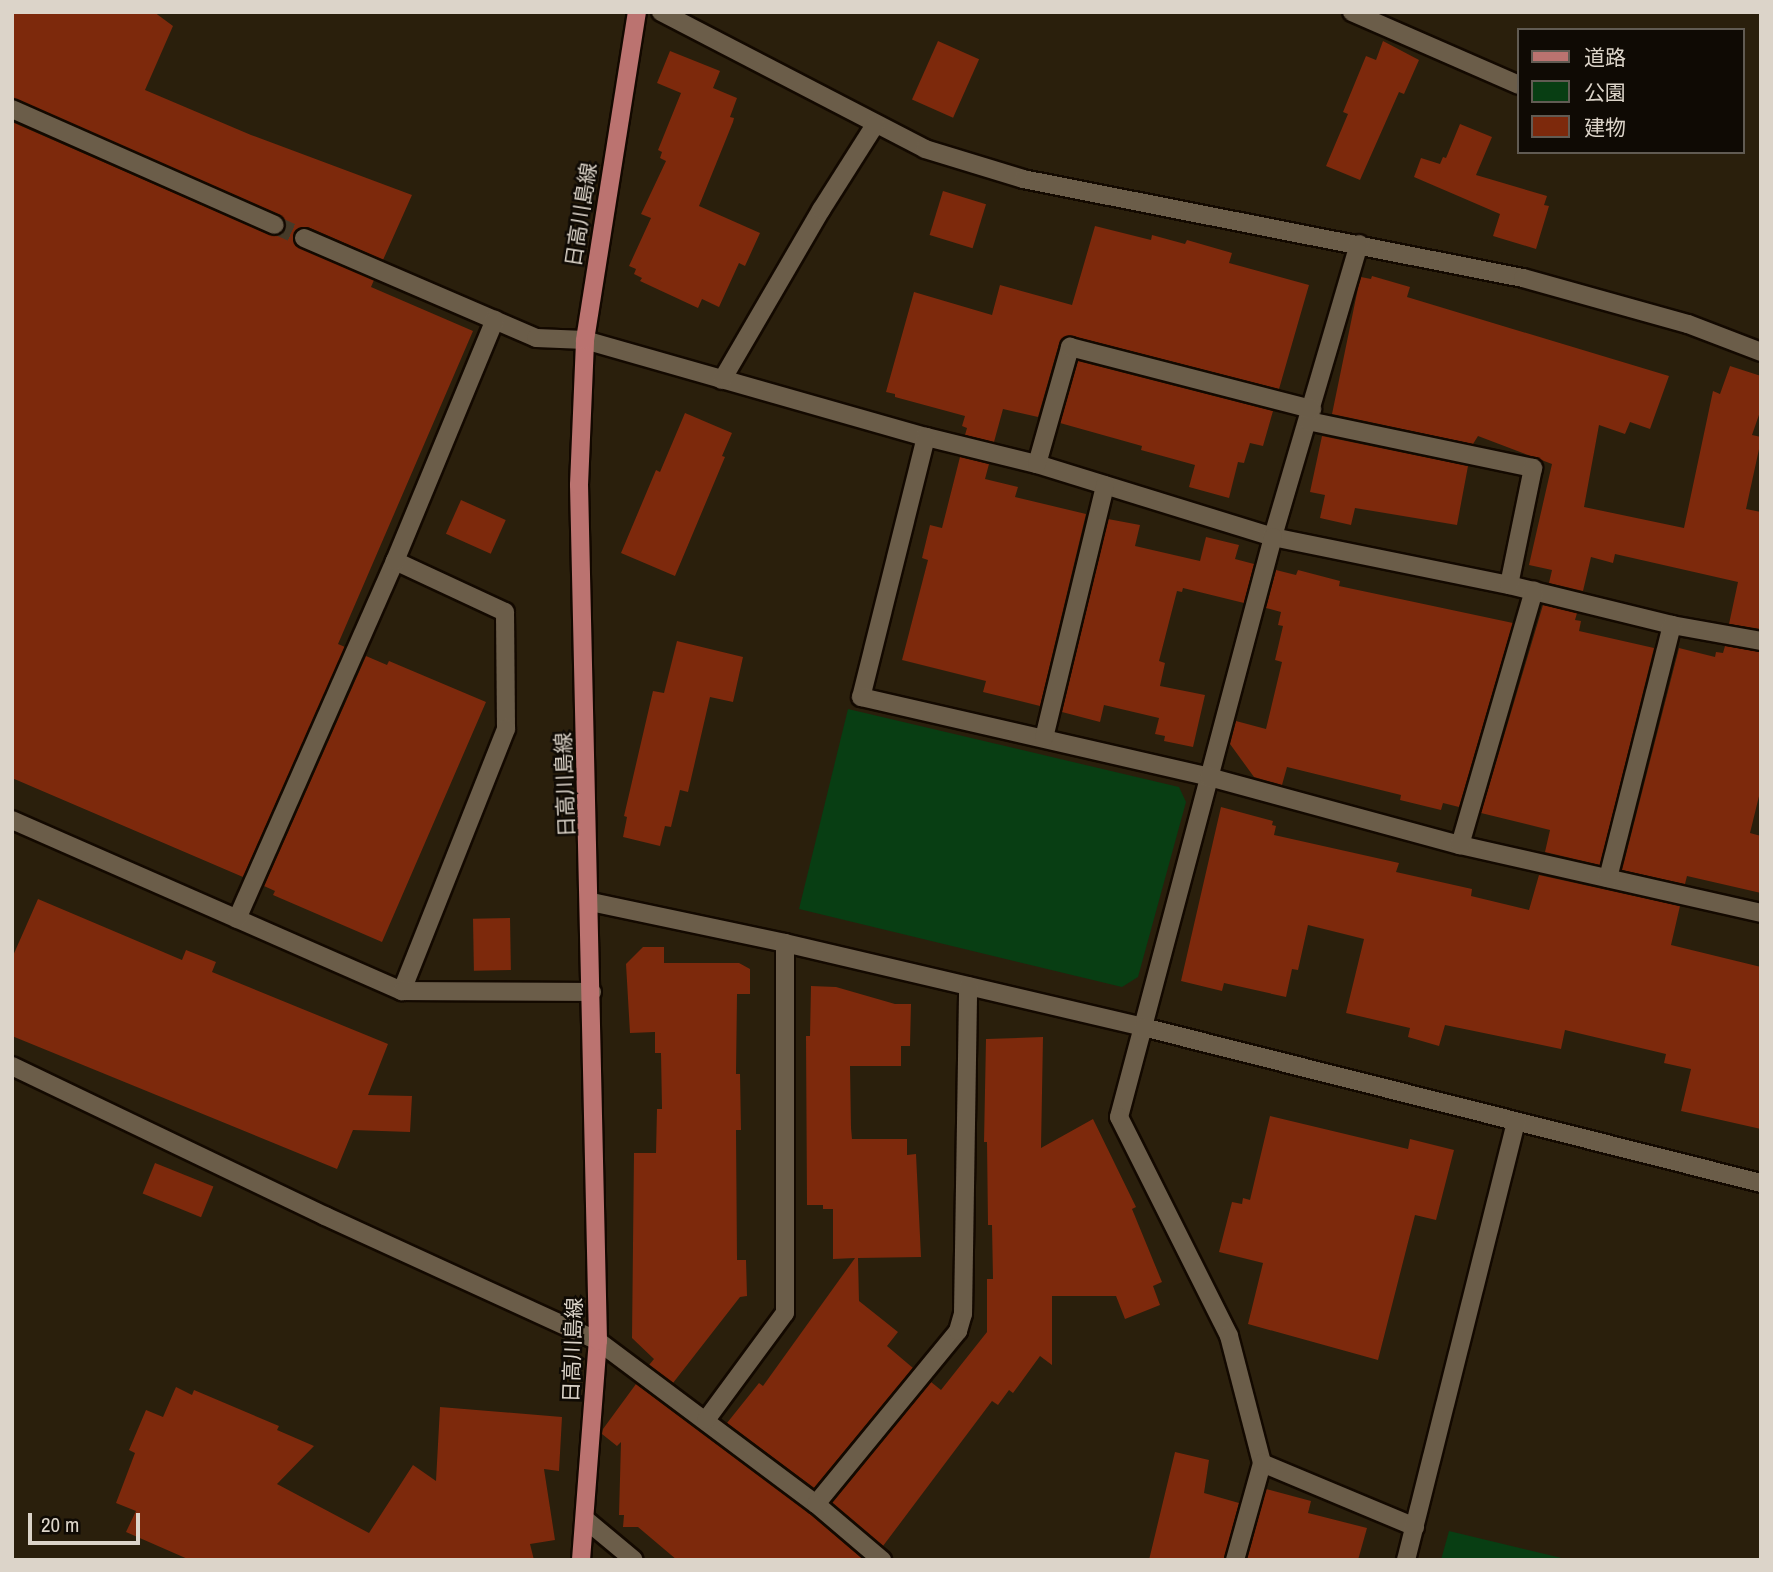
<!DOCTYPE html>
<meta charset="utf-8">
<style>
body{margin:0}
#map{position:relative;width:1773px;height:1572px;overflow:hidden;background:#2a1f0c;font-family:"Archivo Narrow","Noto Sans JP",sans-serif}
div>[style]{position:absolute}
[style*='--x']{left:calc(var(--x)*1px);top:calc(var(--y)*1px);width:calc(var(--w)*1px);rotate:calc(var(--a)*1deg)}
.green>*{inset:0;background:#083e13}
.building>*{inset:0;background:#7d290c;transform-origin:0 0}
.minor-tunnel>*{height:18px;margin-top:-9px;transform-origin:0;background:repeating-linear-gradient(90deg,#453a28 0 18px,transparent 0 27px)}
.roads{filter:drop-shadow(2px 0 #130900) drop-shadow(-2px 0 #130900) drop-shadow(0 2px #130900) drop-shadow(0 -2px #130900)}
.minor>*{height:18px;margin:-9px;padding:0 9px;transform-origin:9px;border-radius:9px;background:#6b5d49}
.major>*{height:18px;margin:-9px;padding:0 9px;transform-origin:9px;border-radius:9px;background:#bb7370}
span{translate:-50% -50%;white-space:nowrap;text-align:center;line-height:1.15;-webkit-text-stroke:5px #0f0a04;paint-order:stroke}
.street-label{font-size:21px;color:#dcd4c9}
.frame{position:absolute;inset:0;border:14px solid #dcd4c9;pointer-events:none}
.legend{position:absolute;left:1517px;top:28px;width:228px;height:126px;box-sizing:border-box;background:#0f0a04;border:2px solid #615b53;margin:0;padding:9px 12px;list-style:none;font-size:21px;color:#dcd4c9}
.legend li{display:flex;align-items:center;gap:14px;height:35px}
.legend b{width:35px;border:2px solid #615b53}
.scale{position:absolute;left:28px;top:1513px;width:112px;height:32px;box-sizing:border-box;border:4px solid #dcd4c9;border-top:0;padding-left:9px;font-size:21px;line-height:24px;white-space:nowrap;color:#dcd4c9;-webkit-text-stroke:5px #0f0a04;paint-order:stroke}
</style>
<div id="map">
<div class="green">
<i style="clip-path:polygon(848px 709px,1179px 787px,1186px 802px,1138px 977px,1122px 987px,799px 909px)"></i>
<i style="clip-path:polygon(1449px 1531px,1570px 1560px,1441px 1560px)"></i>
</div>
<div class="building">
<i style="clip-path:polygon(12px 12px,154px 12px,173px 26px,145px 90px,251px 135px,412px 195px,383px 260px,308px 227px,302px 227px,294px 233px,295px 245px,374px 280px,371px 287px,473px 331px,338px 644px,345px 647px,243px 877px,12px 778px,12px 122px,270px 235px,282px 234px,286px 223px,280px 215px,12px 98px)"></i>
<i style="left:938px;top:41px;width:45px;height:64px;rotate:24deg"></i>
<i style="clip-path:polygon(1383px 41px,1419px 60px,1404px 94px,1399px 92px,1360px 180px,1326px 166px,1348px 114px,1343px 112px,1366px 56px,1376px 60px)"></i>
<i style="clip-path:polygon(670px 51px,720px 71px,713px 88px,737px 98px,730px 117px,734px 118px,733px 122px,699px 206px,760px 233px,745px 266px,739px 263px,719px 307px,702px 299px,698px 308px,640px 281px,642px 278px,634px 274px,636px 269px,629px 266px,651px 218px,641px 214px,666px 161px,660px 158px,662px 152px,658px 150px,681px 93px,657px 83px)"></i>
<i style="clip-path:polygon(1460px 124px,1492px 137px,1476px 175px,1547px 196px,1544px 205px,1549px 206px,1536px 249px,1493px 236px,1500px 214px,1414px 177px,1421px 158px,1440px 164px,1443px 157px,1446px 158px)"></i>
<i style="left:943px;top:191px;width:45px;height:46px;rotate:17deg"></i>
<i style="clip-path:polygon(1095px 226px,1151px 240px,1152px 235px,1185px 244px,1187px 240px,1232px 253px,1229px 263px,1309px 285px,1279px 389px,1072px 336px,1063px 339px,1059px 344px,1038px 417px,1003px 409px,994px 442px,965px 435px,967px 428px,962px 426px,965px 416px,895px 397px,895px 394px,886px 392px,914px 292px,992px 315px,1000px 285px,1072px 305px)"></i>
<i style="clip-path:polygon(1372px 276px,1410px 287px,1407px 297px,1669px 376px,1650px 429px,1630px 422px,1625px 434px,1599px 425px,1584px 507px,1684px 528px,1713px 391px,1720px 394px,1730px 366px,1761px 376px,1761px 409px,1752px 435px,1761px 437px,1761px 440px,1746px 509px,1761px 512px,1761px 629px,1729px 624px,1738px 582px,1615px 554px,1613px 563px,1591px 557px,1583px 591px,1549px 583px,1552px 570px,1529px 565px,1552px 464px,1478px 436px,1473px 444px,1332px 414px,1358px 288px,1361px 277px,1371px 279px)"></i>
<i style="clip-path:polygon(1078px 361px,1273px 411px,1263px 446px,1250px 443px,1244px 463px,1238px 462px,1229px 498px,1189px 487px,1195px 465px,1141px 450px,1142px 446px,1060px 423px)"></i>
<i style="clip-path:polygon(685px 413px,732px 433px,722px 456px,725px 457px,675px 576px,621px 553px,656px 470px,660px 472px)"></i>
<i style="clip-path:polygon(1322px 436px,1468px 466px,1457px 525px,1355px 508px,1351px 525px,1320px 518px,1325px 495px,1310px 492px)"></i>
<i style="clip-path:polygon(960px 457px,989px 464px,985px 479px,1018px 487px,1015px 497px,1086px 514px,1040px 706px,983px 692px,986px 681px,902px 660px,928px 560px,922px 558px,930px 525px,942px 528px)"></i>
<i style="left:461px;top:500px;width:49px;height:37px;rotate:24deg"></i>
<i style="clip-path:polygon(1108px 519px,1140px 525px,1135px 546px,1200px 561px,1206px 537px,1239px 545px,1235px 559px,1254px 564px,1244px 603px,1183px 588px,1182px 592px,1177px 591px,1159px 661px,1165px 663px,1160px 686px,1205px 695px,1193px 747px,1164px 741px,1165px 736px,1155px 734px,1159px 718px,1104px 705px,1100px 722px,1062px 712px)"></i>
<i style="clip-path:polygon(1276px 570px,1296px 575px,1298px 570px,1340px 581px,1339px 586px,1513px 623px,1459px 807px,1443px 803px,1441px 810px,1400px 800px,1401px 795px,1287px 767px,1282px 785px,1254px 777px,1230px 744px,1236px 721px,1266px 729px,1282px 662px,1275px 660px,1283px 626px,1278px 625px,1281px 612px,1266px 608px)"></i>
<i style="clip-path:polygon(1543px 605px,1577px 613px,1575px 620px,1581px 621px,1579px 631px,1654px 648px,1600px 865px,1545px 852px,1550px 830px,1481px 813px)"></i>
<i style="clip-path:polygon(677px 641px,743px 657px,733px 702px,710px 697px,688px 792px,680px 790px,671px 827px,665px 826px,660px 846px,623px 837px,627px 817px,624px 816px,653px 691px,664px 693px)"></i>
<i style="clip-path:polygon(1725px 646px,1761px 652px,1761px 788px,1750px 833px,1761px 836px,1761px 893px,1687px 876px,1685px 884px,1622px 870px,1679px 648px,1715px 657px,1716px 652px,1723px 653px)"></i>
<i style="clip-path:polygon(366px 656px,387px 665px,389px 661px,486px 702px,382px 942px,273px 895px,275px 891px,264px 886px)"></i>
<i style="clip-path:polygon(1221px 807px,1273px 821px,1272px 825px,1276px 826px,1274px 835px,1399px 863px,1396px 872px,1472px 889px,1471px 896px,1529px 910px,1539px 875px,1680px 906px,1671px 945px,1761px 967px,1761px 1129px,1681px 1111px,1691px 1069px,1664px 1063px,1666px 1054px,1565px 1030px,1561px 1049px,1445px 1025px,1439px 1046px,1408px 1037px,1410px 1028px,1346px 1013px,1364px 939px,1308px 925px,1298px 970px,1292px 969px,1286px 997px,1224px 983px,1222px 991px,1181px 981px)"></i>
<i style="clip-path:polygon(38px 899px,182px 960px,186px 950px,216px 962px,212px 972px,388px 1044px,368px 1095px,412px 1096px,410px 1132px,353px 1130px,337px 1169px,12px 1036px,12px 958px)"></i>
<i style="left:510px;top:918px;width:52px;height:37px;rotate:89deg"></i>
<i style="clip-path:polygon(643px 947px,664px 947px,664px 963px,739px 963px,750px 969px,750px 994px,737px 994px,736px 1074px,740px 1074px,741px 1130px,736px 1130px,737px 1260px,746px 1260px,747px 1296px,740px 1297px,673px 1383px,649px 1365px,654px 1359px,632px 1338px,634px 1153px,656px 1153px,657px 1109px,662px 1109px,661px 1053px,655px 1053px,655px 1032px,630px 1033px,626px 964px)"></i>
<i style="clip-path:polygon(811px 986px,836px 987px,895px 1004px,911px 1004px,910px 1046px,901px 1046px,901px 1066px,850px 1066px,851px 1128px,852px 1139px,907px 1139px,907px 1155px,916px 1154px,921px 1257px,858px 1258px,859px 1301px,898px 1332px,887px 1346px,913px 1368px,814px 1488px,727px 1423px,759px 1383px,763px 1386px,855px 1258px,833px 1259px,833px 1209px,823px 1209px,823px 1205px,807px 1205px,806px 1036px,810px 1036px)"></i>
<i style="clip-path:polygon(1043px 1037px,1041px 1148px,1093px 1119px,1136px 1207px,1132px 1209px,1162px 1282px,1153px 1286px,1160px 1305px,1125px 1319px,1116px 1296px,1052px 1296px,1052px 1365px,1040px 1356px,1013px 1393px,1009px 1390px,998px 1405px,992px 1401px,883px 1546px,832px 1503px,931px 1382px,941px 1390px,987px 1332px,987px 1279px,993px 1279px,992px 1225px,988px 1225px,987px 1142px,984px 1142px,986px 1039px)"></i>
<i style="clip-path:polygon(1270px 1116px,1408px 1149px,1410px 1139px,1454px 1150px,1436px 1220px,1415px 1215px,1378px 1360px,1248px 1324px,1263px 1263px,1219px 1252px,1232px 1202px,1242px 1204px,1243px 1198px,1250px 1200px)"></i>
<i style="left:155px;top:1163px;width:63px;height:33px;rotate:22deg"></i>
<i style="clip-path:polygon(636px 1384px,809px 1513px,864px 1560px,677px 1560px,638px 1527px,623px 1527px,624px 1515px,619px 1515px,621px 1442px,617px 1446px,602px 1434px,603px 1429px)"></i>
<i style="clip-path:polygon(176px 1387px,192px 1395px,194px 1390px,279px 1426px,277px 1430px,314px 1446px,277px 1484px,369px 1533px,413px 1465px,436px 1481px,440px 1407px,562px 1417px,559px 1471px,544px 1469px,555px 1540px,530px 1544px,534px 1560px,190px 1560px,126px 1532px,136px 1511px,116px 1503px,135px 1453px,129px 1450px,146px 1410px,163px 1417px)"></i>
<i style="clip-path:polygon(1175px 1452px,1209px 1460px,1204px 1493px,1239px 1503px,1224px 1560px,1149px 1560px)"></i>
<i style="clip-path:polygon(1266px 1489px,1311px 1501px,1308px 1513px,1367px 1528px,1358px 1560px,1247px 1560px)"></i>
</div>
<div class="minor-tunnel">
<i style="--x:275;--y:225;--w:32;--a:24"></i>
</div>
<div class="roads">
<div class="minor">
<i style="--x:661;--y:12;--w:297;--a:27.4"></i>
<i style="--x:925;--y:149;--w:102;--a:17"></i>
<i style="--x:1023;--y:179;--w:510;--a:11.2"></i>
<i style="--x:1523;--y:278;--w:171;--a:15.6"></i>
<i style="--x:1688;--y:324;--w:78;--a:21"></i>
<i style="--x:1352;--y:12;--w:182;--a:23.6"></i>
<i style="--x:12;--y:109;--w:287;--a:23.8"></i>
<i style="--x:304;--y:238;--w:253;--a:23.3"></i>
<i style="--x:536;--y:338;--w:49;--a:2.3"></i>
<i style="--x:585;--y:340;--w:355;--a:15.9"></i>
<i style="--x:926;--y:437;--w:114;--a:13.7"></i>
<i style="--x:1037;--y:464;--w:247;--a:17.2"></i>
<i style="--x:1273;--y:537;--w:241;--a:11.5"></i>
<i style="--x:1509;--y:585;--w:168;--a:13.8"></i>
<i style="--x:1672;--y:625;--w:90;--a:10.2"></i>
<i style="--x:1359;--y:244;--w:305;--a:106.4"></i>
<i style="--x:1273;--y:537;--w:600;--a:104.87"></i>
<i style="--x:1119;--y:1117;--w:245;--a:63.3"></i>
<i style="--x:1229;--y:1336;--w:131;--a:75.4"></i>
<i style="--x:1262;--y:1463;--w:166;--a:22.7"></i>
<i style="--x:722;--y:380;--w:197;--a:-59.8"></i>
<i style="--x:821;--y:210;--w:101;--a:-57.6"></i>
<i style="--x:1308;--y:421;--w:230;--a:11.8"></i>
<i style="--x:1533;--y:468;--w:119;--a:101.6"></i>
<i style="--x:926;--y:437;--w:268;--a:104"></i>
<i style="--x:861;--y:697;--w:357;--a:12.9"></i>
<i style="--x:1209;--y:777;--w:260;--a:15.2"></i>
<i style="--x:1460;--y:845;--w:309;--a:12.7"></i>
<i style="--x:1037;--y:464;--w:122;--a:-74.2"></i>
<i style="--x:1070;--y:347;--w:250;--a:14.4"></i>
<i style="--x:395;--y:561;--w:121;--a:24.9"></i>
<i style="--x:505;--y:612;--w:117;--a:89.5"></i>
<i style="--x:506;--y:729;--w:282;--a:111.7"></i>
<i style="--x:1044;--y:738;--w:260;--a:-76.4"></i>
<i style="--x:12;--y:820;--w:426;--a:23.7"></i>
<i style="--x:402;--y:991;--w:190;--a:0.3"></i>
<i style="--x:1460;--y:845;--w:265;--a:-73.8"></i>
<i style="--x:1608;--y:878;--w:261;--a:-75.8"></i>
<i style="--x:591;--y:902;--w:198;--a:11.9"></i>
<i style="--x:785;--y:943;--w:368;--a:13.2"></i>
<i style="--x:1143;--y:1027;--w:637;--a:14.17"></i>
<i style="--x:237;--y:919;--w:391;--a:-66.2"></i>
<i style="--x:395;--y:561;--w:261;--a:-67.5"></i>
<i style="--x:12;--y:1066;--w:347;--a:25.6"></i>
<i style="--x:325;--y:1216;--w:300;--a:24.6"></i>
<i style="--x:598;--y:1341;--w:272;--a:36.8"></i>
<i style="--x:816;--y:1504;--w:87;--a:40.3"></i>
<i style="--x:706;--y:1420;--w:133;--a:-53.6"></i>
<i style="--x:785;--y:1313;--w:370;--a:-90"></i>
<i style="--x:816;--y:1504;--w:224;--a:-50.6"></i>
<i style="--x:958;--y:1331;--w:18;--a:-74"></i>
<i style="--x:963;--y:1314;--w:328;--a:-89.1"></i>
<i style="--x:586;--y:1520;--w:62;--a:39.8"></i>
<i style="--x:1235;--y:1560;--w:101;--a:-74.4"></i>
<i style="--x:1406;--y:1560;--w:452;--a:-75.9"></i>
</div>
<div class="major">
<i style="--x:581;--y:1560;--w:220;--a:-85.6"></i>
<i style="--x:598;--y:1341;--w:856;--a:-91.27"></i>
<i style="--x:579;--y:485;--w:145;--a:-87.6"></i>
<i style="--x:585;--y:340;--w:332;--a:-81"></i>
</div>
</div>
<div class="street-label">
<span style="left:581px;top:215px;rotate:-81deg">日高川島線</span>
<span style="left:565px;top:785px;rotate:-92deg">日高川島線</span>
<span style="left:573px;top:1350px;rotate:-88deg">日高川島線</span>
</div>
<div class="frame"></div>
<ul class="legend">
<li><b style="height:9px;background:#bb7370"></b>道路</li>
<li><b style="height:19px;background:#083e13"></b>公園</li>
<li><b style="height:19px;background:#7d290c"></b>建物</li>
</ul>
<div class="scale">20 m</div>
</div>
